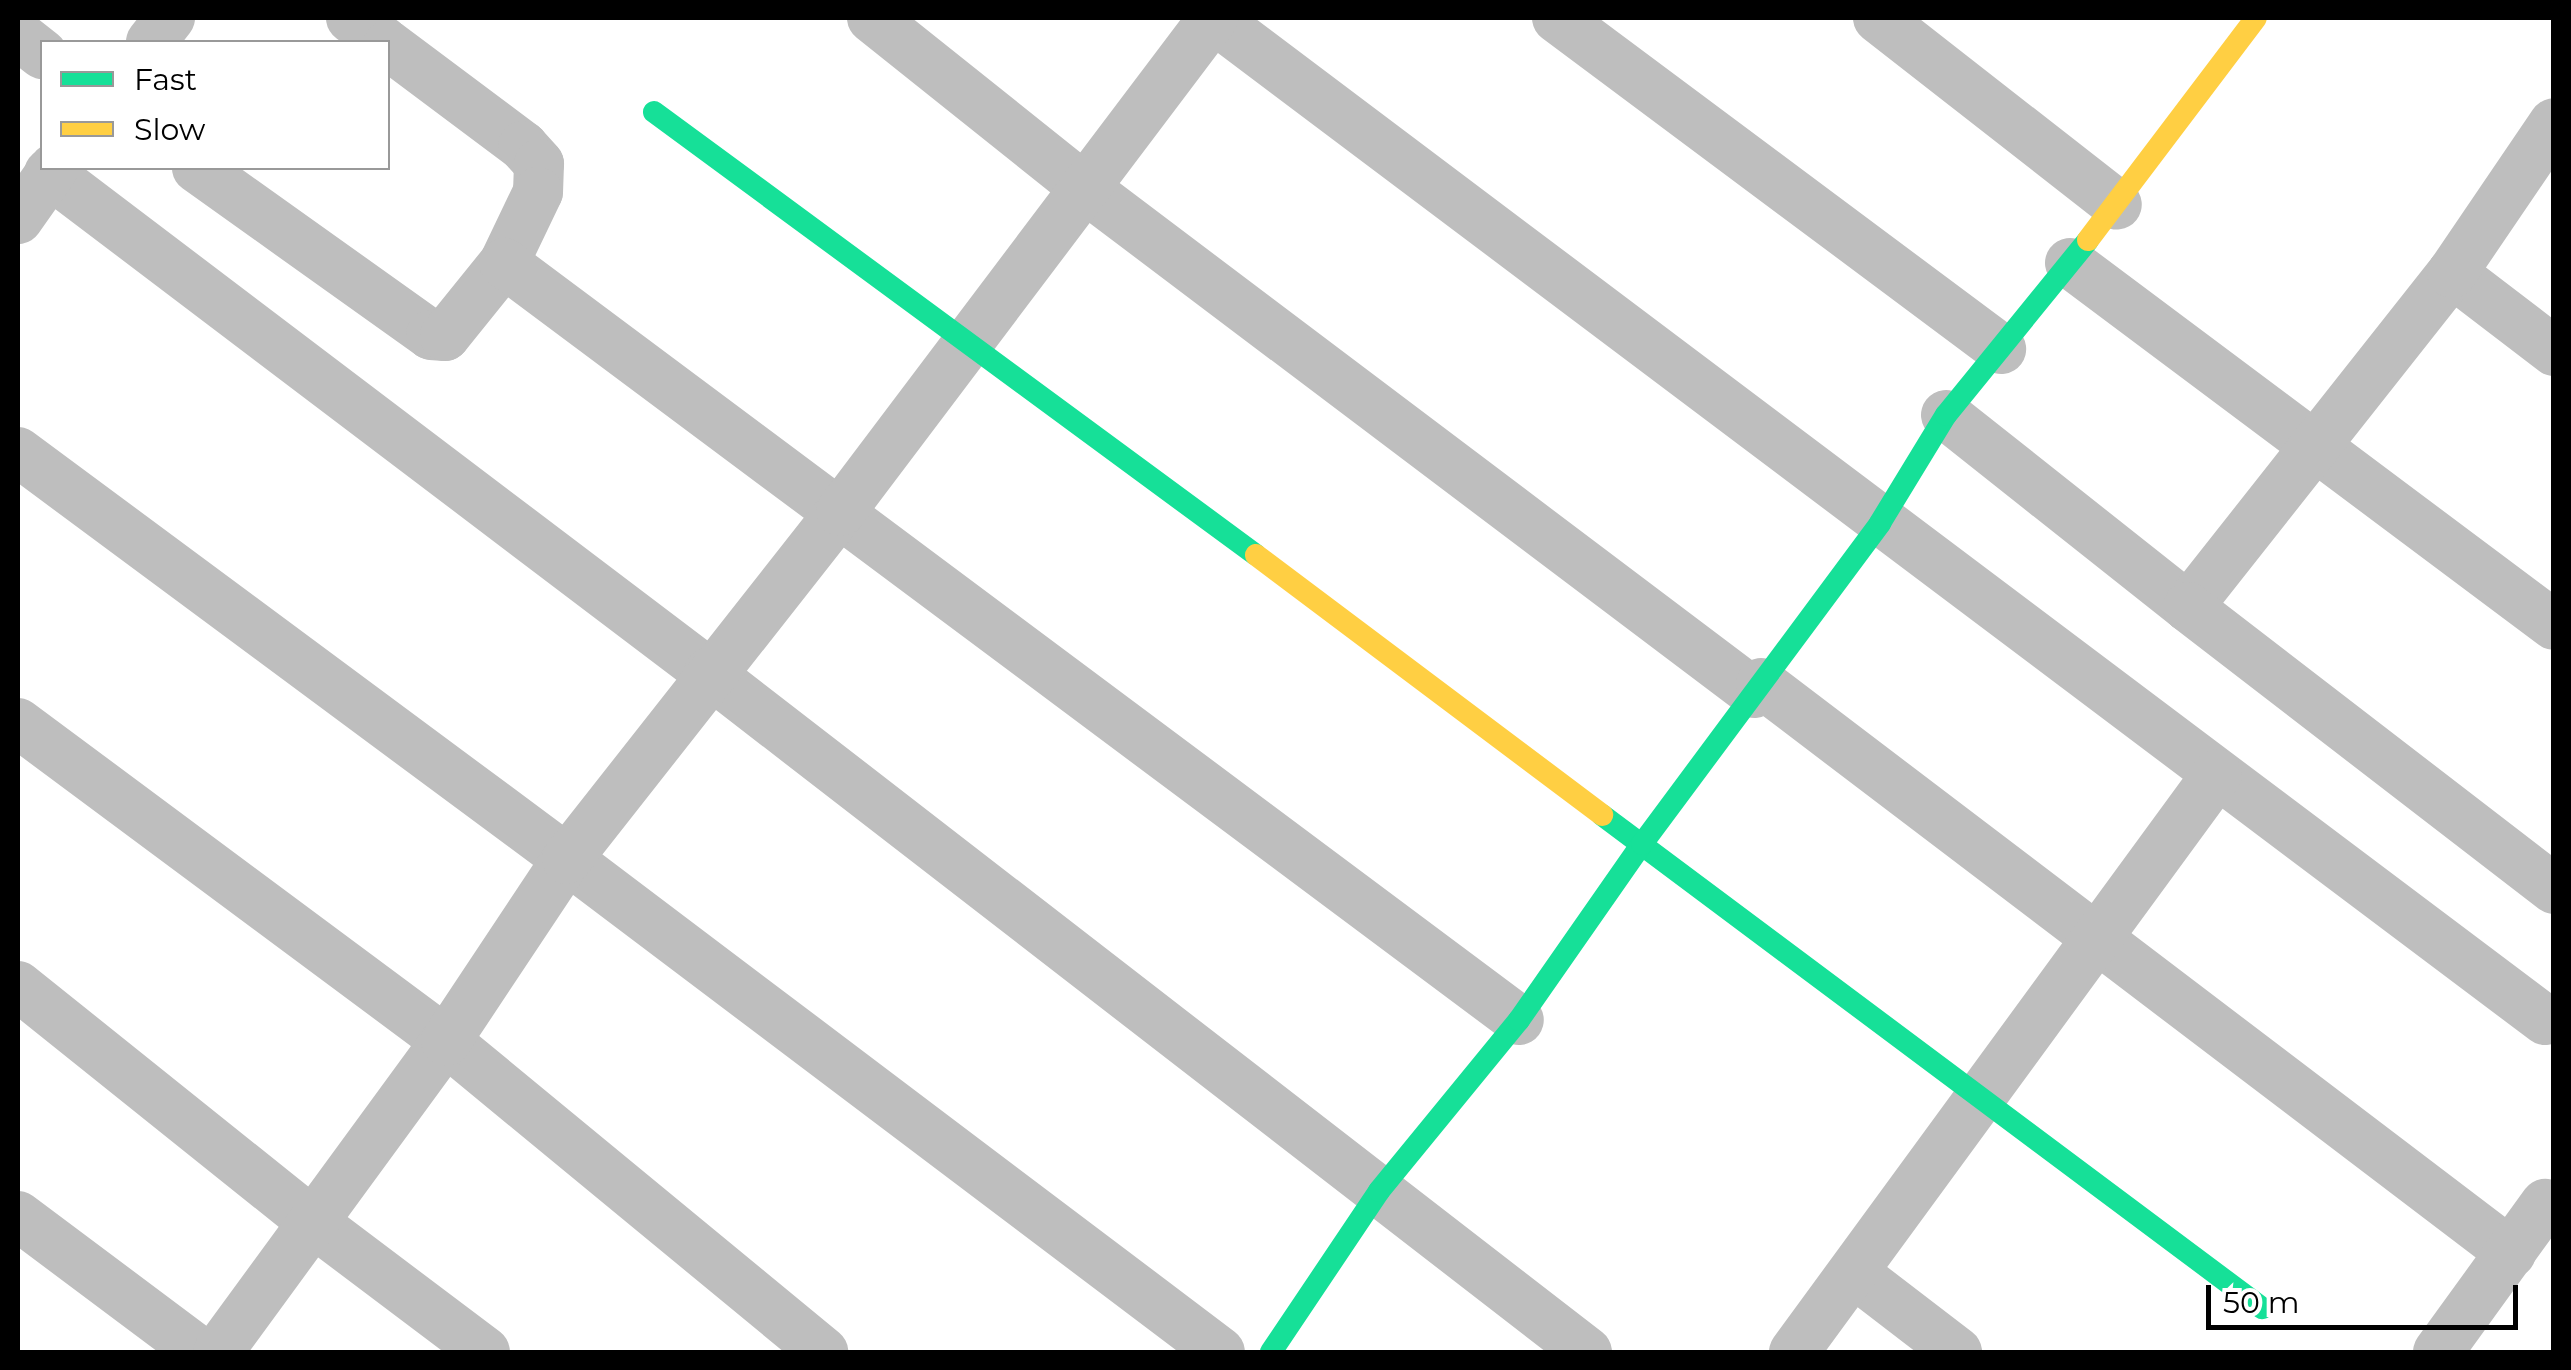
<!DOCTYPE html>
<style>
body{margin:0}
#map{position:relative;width:2571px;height:1370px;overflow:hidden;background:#fff;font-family:Montserrat,sans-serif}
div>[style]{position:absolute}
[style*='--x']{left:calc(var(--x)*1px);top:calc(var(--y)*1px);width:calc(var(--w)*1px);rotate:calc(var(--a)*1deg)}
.street>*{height:50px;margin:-25px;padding:0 25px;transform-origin:25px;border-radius:25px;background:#bebebe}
.fast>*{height:22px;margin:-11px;padding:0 11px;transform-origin:11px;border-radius:11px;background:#16e098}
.slow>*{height:22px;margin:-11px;padding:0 11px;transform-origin:11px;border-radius:11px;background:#ffcf43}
span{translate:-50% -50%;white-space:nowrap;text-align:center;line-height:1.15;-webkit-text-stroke:10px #fff;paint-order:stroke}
.frame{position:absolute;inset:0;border:20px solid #000;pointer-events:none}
.legend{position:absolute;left:40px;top:40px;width:350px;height:130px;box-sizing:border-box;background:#fff;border:2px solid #999;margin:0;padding:12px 18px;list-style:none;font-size:30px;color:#000}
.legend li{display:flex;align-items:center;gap:20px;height:50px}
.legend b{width:50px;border:2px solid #999}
.scale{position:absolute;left:2206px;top:1285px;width:312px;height:45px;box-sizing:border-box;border:5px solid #000;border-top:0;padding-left:12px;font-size:30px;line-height:35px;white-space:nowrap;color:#000;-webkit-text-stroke:8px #fff;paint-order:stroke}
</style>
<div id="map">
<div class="street">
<i style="--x:351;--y:18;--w:41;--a:36"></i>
<i style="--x:872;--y:18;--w:274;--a:38.6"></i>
<i style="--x:1086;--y:189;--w:837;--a:37.03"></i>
<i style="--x:1213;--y:18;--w:1667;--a:36.95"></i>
<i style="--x:1557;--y:18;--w:554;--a:36.7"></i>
<i style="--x:1878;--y:18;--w:303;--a:38"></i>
<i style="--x:18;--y:35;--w:31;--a:38"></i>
<i style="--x:151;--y:42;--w:31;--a:-52"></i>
<i style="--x:388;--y:45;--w:169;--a:36.8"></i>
<i style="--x:523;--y:146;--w:24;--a:48"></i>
<i style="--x:539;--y:164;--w:28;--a:92"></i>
<i style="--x:538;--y:192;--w:79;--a:115.6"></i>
<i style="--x:197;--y:168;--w:287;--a:35.5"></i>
<i style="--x:431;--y:335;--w:14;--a:4"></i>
<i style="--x:445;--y:336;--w:94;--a:-51.1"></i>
<i style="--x:504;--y:263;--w:1266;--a:36.72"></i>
<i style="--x:49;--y:173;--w:828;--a:37.15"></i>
<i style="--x:709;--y:673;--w:1110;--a:37.72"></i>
<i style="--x:18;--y:219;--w:62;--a:-54.8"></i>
<i style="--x:2070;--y:263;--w:604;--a:36.79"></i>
<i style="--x:2452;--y:273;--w:128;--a:37.4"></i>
<i style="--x:1946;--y:415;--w:309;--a:38.4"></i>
<i style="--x:2188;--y:607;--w:426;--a:-51.7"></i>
<i style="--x:2452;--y:273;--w:181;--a:-55.8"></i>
<i style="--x:18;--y:452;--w:683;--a:36.55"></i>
<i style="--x:567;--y:859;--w:818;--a:37.05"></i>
<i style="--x:2188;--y:607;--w:462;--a:37.6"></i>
<i style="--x:1761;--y:683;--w:942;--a:37.23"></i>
<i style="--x:18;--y:723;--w:533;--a:36.61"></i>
<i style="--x:446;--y:1041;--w:489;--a:39.5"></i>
<i style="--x:18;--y:986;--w:379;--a:38.7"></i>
<i style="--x:314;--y:1223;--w:214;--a:37"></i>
<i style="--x:18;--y:1216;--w:227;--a:36.8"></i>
<i style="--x:1854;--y:1273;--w:130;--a:37.5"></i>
<i style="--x:218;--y:1352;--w:386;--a:-53.8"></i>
<i style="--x:446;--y:1041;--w:219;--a:-56.4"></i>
<i style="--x:567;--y:859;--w:443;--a:-51.8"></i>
<i style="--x:841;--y:511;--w:618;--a:-52.96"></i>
<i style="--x:1794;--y:1352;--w:716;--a:-53.8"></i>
<i style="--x:2438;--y:1352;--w:183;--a:-54.1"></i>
</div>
<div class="fast">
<i style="--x:654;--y:112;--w:747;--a:36.35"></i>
<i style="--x:1602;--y:815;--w:824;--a:36.76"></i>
<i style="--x:1271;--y:1352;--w:194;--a:-56.1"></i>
<i style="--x:1379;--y:1191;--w:221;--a:-50.7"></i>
<i style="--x:1519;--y:1020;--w:215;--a:-55.1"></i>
<i style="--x:1642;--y:844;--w:400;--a:-53.4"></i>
<i style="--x:1880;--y:523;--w:127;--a:-58.6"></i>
<i style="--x:1946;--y:415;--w:225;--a:-50.9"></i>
</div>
<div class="slow">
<i style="--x:2088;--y:240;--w:278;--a:-52.9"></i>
<i style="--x:1256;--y:555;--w:433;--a:36.9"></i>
</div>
<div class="frame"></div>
<ul class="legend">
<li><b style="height:12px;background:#16e098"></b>Fast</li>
<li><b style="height:12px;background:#ffcf43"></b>Slow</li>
</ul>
<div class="scale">50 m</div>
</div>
